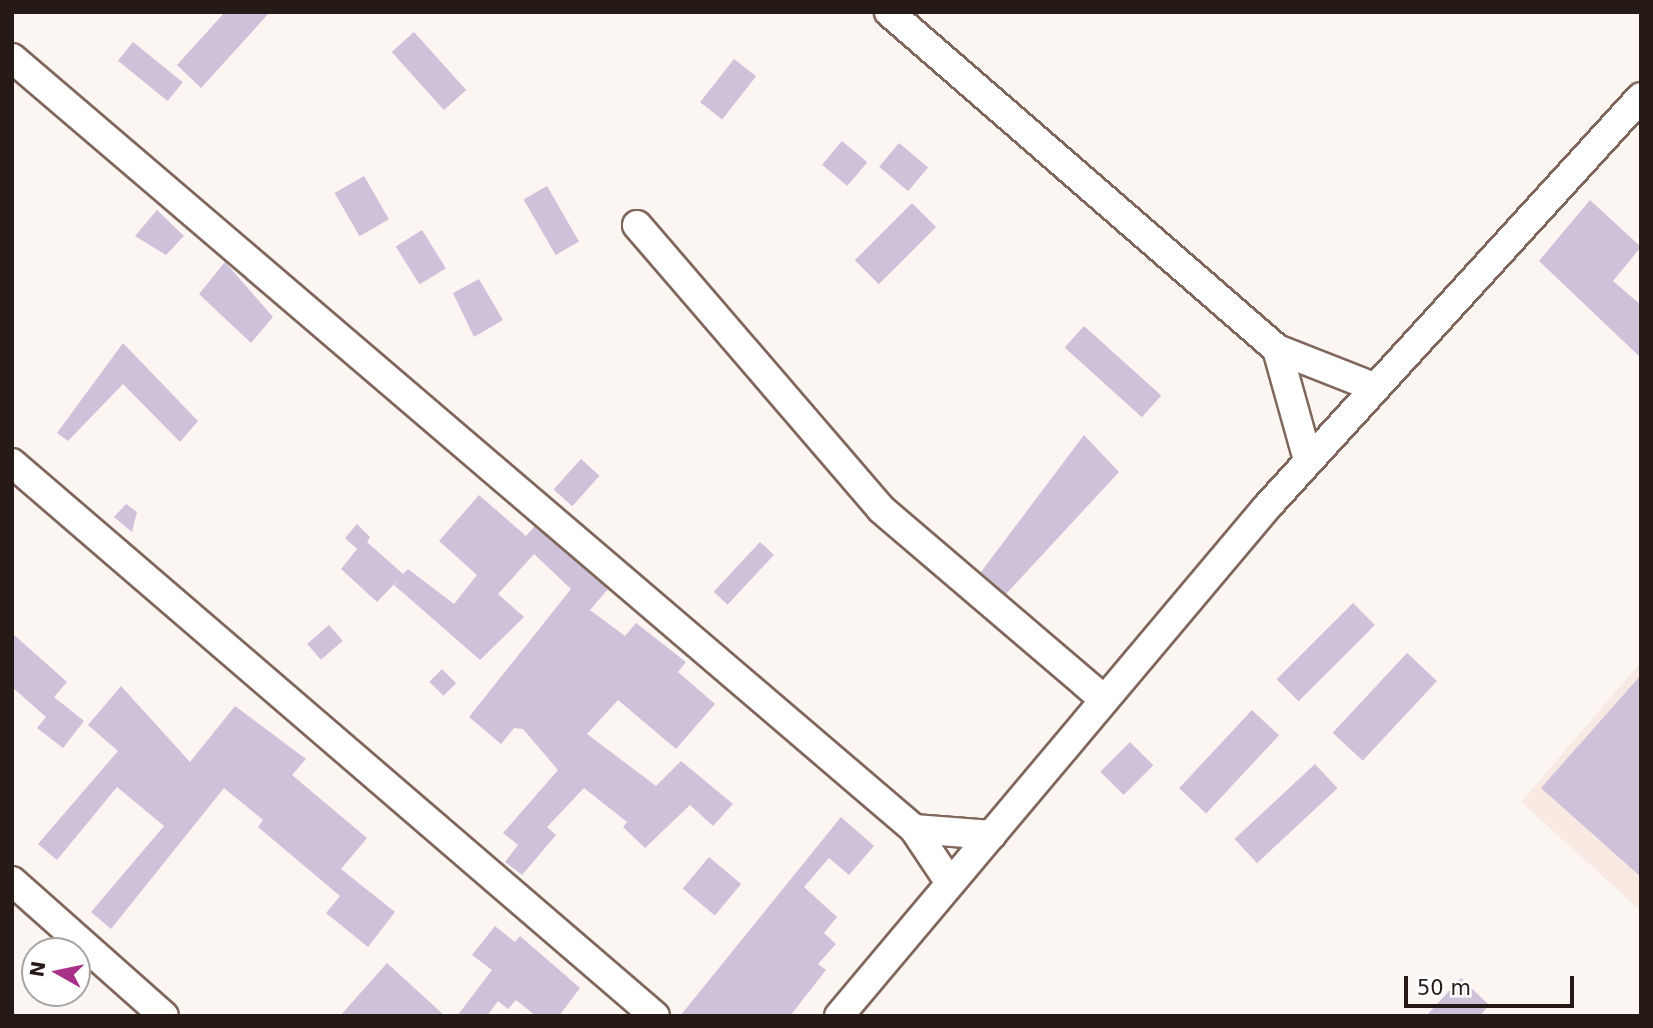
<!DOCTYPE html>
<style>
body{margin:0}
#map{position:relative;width:1653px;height:1028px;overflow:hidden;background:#fcf6f3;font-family:"DejaVu Sans",sans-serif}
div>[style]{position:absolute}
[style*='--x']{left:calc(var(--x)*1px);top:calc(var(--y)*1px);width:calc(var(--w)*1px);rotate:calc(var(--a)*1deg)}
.built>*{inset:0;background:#f8e9e2}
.building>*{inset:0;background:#cec1da;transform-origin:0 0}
.roads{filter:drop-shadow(2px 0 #80675b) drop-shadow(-2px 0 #80675b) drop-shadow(0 2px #80675b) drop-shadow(0 -2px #80675b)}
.minor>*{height:28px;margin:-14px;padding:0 14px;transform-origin:14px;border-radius:14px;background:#fff}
span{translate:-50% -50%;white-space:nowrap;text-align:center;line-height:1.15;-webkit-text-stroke:5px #fff;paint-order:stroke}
.frame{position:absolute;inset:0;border:14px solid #251a16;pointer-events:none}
.north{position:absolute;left:21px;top:937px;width:70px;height:70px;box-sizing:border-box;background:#fff;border:2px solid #a8a3a2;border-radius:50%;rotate:279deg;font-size:19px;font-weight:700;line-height:28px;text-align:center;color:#251a16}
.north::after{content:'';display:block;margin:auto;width:24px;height:32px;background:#a83188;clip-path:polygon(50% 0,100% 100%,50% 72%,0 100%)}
.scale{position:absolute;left:1404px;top:976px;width:170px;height:32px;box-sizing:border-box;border:4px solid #251a16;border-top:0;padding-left:9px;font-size:21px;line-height:24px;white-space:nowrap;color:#251a16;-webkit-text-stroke:5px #fff;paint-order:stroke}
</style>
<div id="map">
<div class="built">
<i style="clip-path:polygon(1641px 662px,1641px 911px,1521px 802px)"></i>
</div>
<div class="building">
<i style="clip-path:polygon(225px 12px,270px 12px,201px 88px,177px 65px)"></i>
<i style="left:414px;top:32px;width:78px;height:30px;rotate:48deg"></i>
<i style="left:133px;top:42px;width:64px;height:24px;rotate:39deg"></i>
<i style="left:734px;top:59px;width:28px;height:55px;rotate:38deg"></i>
<i style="left:842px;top:141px;width:33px;height:31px;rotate:40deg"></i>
<i style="left:899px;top:143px;width:38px;height:31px;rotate:40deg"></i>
<i style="left:364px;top:176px;width:50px;height:34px;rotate:60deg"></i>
<i style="left:547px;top:186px;width:64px;height:27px;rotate:60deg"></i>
<i style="clip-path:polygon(1590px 200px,1641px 247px,1613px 281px,1641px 305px,1641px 358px,1539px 261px)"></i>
<i style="left:912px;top:203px;width:34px;height:81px;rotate:45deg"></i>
<i style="clip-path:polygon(157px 210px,184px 236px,166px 255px,135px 236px)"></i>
<i style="left:422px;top:230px;width:45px;height:31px;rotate:58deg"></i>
<i style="clip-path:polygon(225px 262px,273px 317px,251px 343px,199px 294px)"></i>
<i style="clip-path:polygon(479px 279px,503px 320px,474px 337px,453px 293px)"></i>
<i style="left:1084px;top:326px;width:104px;height:29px;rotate:42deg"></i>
<i style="clip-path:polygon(123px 343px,198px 421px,180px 442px,123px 384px,68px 441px,57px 433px)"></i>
<i style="clip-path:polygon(1084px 435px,1119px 472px,1006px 594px,981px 572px)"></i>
<i style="left:581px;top:459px;width:25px;height:41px;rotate:42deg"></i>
<i style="clip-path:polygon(479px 495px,526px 536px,535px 526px,608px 589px,590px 610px,625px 636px,636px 623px,686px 662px,678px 672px,715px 704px,676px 749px,618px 700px,587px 734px,656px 786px,681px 761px,733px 804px,713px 826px,690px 805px,645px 848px,623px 827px,627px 822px,584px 788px,547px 827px,556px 835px,522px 875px,505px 862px,518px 845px,503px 833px,558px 770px,523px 729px,514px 728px,501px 744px,469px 717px,571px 589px,534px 554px,498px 594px,524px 617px,480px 660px,394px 585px,401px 577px,377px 602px,341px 569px,357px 549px,345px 538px,357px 524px,370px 537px,367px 542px,403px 574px,408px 569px,454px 604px,477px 575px,439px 541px)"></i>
<i style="clip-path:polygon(126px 504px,137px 512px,132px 532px,114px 517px)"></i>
<i style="left:760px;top:542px;width:19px;height:68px;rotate:43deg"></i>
<i style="left:1353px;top:603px;width:31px;height:108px;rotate:45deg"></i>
<i style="left:329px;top:625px;width:21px;height:29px;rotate:49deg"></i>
<i style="clip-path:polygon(12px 633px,67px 682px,54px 697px,84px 721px,63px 748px,37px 728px,46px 717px,12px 687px)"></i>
<i style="left:1407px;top:653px;width:41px;height:109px;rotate:43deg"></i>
<i style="left:442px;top:669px;width:20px;height:18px;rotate:45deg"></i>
<i style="clip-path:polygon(1641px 675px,1641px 877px,1541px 788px)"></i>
<i style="clip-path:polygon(121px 686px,190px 762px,235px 706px,306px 759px,292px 775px,367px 838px,341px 869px,395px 912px,368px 947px,326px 913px,340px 896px,258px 827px,263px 820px,224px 788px,111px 929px,91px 912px,164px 826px,117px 787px,57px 860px,38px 844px,118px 751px,88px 725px)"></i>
<i style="left:1252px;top:710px;width:37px;height:107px;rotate:43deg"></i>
<i style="left:1130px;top:742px;width:33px;height:42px;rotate:45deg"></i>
<i style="left:1315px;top:764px;width:33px;height:110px;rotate:47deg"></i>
<i style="clip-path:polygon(841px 817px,874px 846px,849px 875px,829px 858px,804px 887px,837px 917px,824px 933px,836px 944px,818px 964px,826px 970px,790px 1016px,680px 1016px)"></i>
<i style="left:709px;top:857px;width:42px;height:41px;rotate:40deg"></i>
<i style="clip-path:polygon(495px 926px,515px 942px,520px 936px,580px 988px,559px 1016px,536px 1016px,516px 1000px,508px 1009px,498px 1001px,487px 1016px,457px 1016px,492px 970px,472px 955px)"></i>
<i style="clip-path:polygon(387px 963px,445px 1016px,340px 1016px)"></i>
<i style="clip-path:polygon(1461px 978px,1489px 1005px,1480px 1016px,1426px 1016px)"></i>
</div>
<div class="roads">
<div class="minor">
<i style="--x:889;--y:12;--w:514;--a:40.98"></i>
<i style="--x:1277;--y:349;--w:106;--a:21.5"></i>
<i style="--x:12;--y:58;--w:1187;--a:40.52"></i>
<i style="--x:914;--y:829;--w:65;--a:56.3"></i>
<i style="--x:637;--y:225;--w:374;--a:49.3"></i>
<i style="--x:881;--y:509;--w:291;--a:40.5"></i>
<i style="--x:1277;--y:349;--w:115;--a:74.4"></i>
<i style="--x:12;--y:463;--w:848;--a:40.7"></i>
<i style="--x:914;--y:829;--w:78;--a:4.4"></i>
<i style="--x:12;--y:881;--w:203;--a:41.6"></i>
<i style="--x:839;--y:1016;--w:664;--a:-49.95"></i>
<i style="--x:1266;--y:508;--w:556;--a:-47.62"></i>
</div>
</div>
<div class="frame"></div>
<div class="north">N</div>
<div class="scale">50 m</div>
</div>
